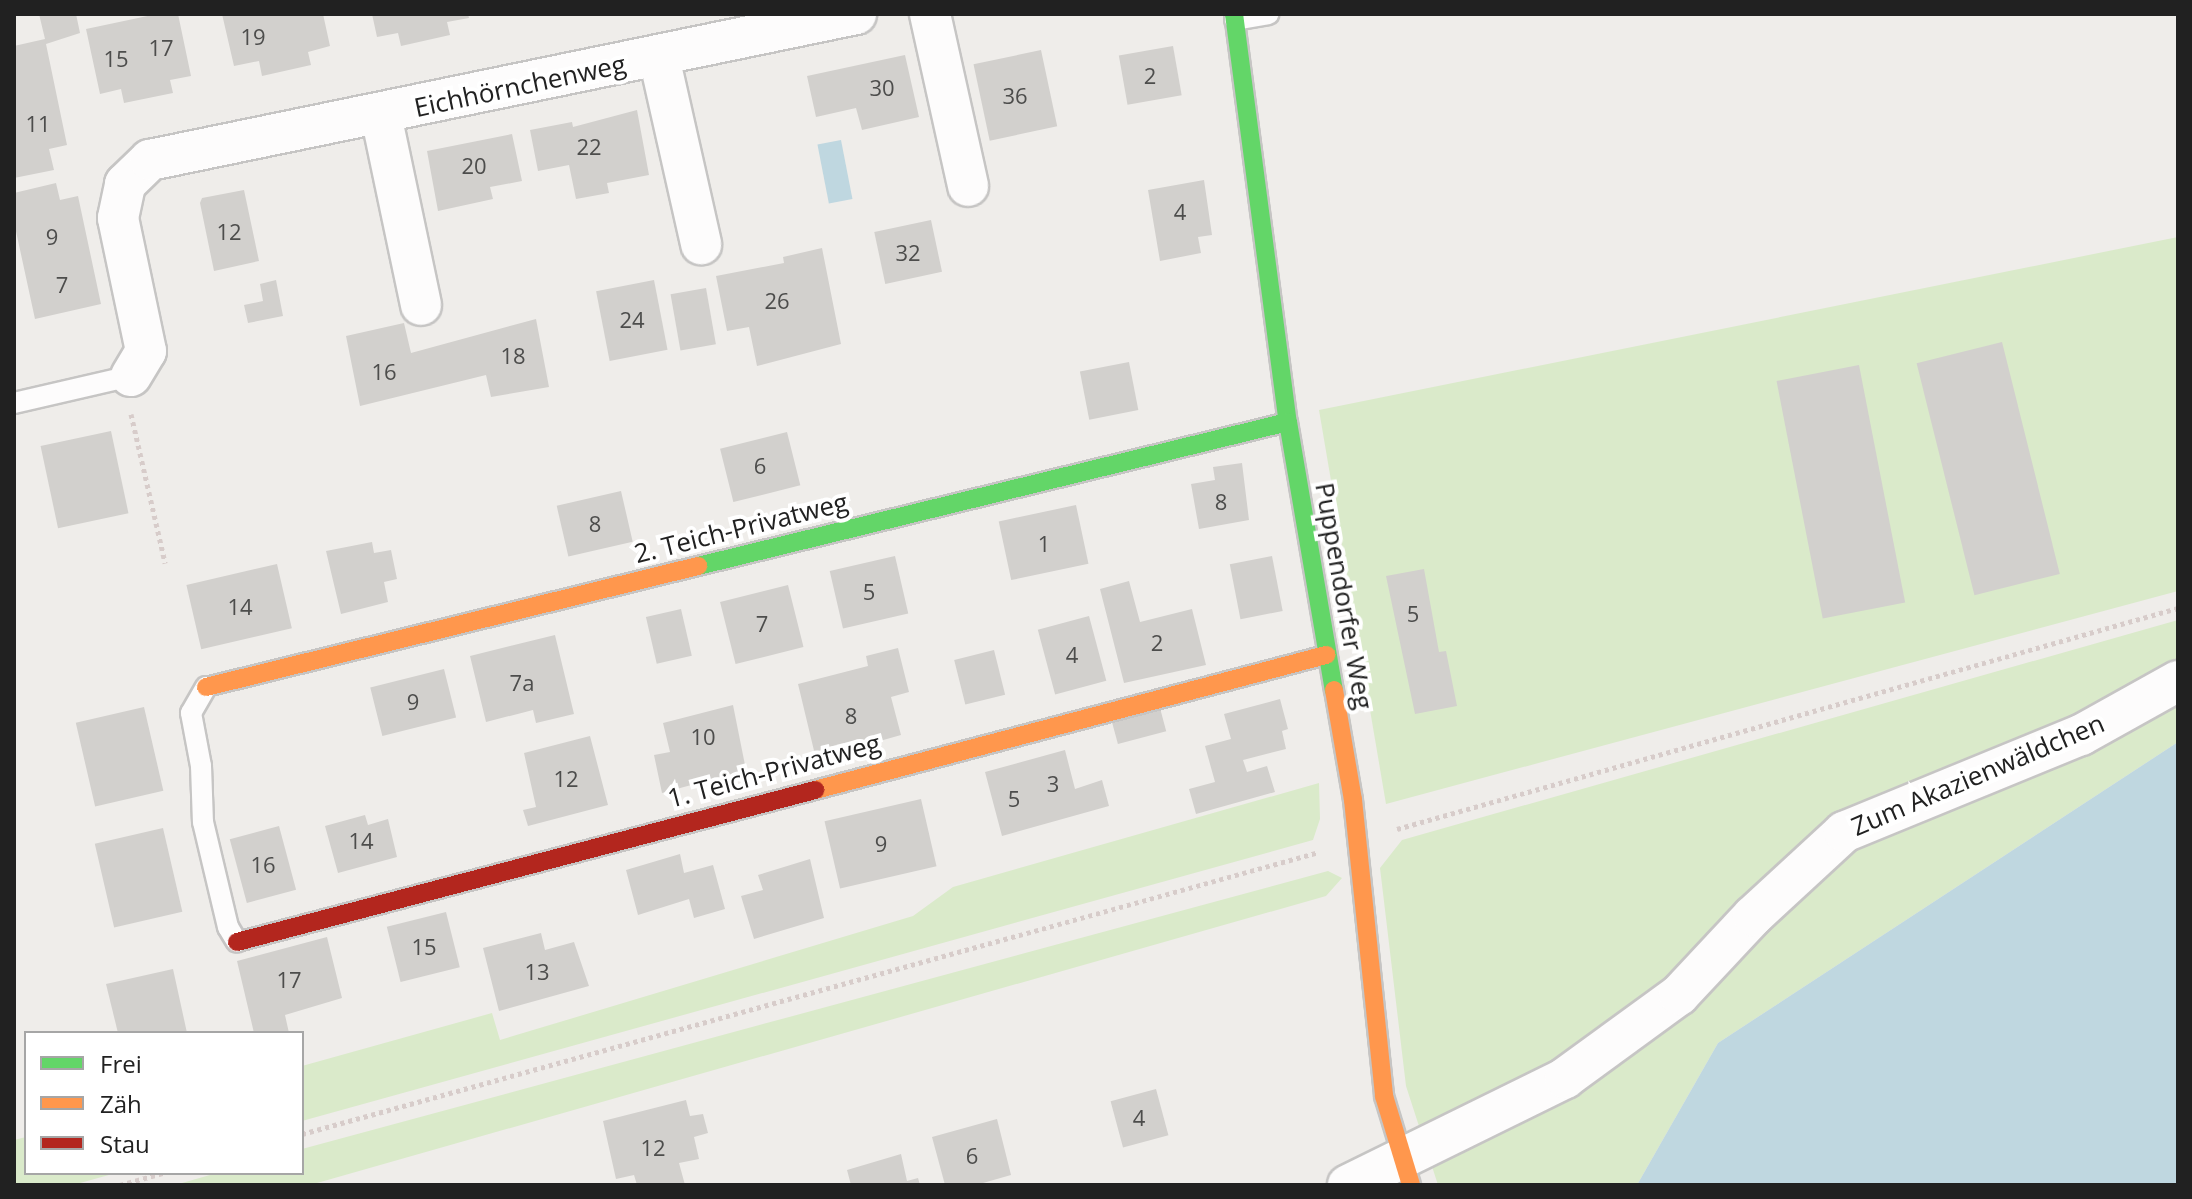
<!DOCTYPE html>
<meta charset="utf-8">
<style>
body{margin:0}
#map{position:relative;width:2192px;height:1199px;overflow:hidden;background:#efedea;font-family:"Open Sans",sans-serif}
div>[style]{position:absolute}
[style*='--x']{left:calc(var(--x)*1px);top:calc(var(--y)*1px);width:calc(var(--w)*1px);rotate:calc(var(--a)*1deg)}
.grass>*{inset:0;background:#daeaca}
.water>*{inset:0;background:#bfd7e0;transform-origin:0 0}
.building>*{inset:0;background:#d2d0cd;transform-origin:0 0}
.path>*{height:5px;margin-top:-2.5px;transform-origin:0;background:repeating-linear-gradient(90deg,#d7ccca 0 4px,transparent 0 8px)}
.roads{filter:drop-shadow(2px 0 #c6c5c4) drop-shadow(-2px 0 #c6c5c4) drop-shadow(0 2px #c6c5c4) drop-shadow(0 -2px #c6c5c4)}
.lane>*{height:20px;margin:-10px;padding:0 10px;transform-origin:10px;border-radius:10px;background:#fdfcfc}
.street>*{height:40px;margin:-20px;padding:0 20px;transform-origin:20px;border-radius:20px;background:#fdfcfc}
.fast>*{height:18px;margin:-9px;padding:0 9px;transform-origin:9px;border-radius:9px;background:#63d668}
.slow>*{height:18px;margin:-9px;padding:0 9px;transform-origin:9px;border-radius:9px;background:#ff974d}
.jam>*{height:18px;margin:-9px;padding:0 9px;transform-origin:9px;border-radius:9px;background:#b3261e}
span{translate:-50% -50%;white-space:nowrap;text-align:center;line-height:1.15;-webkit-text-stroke:8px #fff;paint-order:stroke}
.number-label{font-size:22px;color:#4d4d4c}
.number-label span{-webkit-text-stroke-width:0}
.street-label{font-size:26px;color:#212121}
.frame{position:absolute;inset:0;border:16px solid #212121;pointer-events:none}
.legend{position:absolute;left:24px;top:1031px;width:280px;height:144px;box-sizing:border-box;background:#fff;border:2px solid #a6a6a6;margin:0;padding:10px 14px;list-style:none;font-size:24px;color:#212121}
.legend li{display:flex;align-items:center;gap:16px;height:40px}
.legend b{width:40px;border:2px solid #a6a6a6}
</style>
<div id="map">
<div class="grass">
<i style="clip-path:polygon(2178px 237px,2178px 591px,1386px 804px,1319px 410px)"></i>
<i style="clip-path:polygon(2178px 620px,2178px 742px,1718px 1043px,1637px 1185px,1438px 1185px,1406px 1086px,1380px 868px,1402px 840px)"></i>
<i style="clip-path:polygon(1319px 783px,1320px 819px,1313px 840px,302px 1121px,302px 1066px,492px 1013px,500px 1040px,913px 916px,953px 887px)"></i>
<i style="clip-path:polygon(1328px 871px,1342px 878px,1326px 896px,310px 1185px,175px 1185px,217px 1173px,302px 1173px,302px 1149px)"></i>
<i style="clip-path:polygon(26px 1137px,26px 1173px,116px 1173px,73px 1185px,14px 1185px,14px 1140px)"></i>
</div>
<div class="water">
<i style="left:841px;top:140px;width:60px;height:24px;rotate:79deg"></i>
<i style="clip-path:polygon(2178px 742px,2178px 1185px,1637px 1185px,1718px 1043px)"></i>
</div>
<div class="building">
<i style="clip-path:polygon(39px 14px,76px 14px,80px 33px,46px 44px,67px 145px,49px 149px,54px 170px,14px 178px,14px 46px,45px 39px)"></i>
<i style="clip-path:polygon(157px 14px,178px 14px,191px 76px,170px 80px,173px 93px,124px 103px,121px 89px,100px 94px,86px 29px)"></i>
<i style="clip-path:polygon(222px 14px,323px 14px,330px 46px,308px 52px,311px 65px,262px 76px,259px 61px,234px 66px)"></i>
<i style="clip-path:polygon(372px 14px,468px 14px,469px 18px,447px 22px,450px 35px,401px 46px,398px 33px,377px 37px)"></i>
<i style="left:1173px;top:46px;width:50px;height:55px;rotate:80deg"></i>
<i style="left:1041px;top:50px;width:78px;height:69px;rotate:78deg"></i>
<i style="clip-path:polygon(905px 55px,919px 117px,862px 130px,856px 108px,816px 117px,807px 76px)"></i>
<i style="clip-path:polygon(637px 110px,649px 175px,607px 183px,609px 193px,576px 199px,569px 165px,538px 171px,530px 130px,572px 122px,573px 127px)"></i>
<i style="clip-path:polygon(512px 134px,522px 181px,490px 187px,493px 199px,438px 211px,427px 151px)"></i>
<i style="clip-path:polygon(1204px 180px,1212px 235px,1198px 237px,1201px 253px,1160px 261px,1148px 190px)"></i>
<i style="clip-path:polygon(56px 183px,60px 200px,78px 196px,101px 304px,35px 319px,14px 222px,14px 193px)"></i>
<i style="clip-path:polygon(244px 190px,259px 261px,214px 271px,200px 203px,202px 198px)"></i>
<i style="left:931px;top:220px;width:53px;height:58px;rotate:78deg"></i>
<i style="clip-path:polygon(822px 248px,841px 344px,757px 366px,749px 327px,727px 331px,716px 276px,784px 263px,783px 257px)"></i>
<i style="clip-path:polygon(276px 280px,283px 316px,248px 323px,244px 305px,263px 301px,260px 284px)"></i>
<i style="left:654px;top:280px;width:71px;height:59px;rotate:79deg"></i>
<i style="left:706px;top:288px;width:57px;height:36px;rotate:80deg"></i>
<i style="clip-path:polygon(536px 319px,549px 387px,491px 397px,486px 375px,360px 406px,346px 336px,404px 323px,411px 353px)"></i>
<i style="left:2002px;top:342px;width:239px;height:88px;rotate:76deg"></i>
<i style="left:1129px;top:362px;width:49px;height:50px;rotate:79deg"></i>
<i style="left:1859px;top:365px;width:242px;height:84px;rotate:79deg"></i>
<i style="left:111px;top:431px;width:84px;height:72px;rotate:78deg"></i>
<i style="left:787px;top:432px;width:55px;height:69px;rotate:76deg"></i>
<i style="clip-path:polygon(1242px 463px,1249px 520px,1199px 529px,1191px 484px,1215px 480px,1213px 467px)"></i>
<i style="left:621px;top:491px;width:52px;height:66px;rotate:77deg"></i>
<i style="left:1076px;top:505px;width:60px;height:79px;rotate:78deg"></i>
<i style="clip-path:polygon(372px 542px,374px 553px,391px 550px,397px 579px,384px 582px,388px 602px,341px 614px,326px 551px)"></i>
<i style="left:895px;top:556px;width:59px;height:67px;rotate:77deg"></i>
<i style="left:1272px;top:556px;width:56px;height:43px;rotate:79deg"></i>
<i style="left:277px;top:564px;width:66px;height:93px;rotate:77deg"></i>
<i style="clip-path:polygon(1424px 569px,1439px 652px,1446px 651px,1457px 706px,1415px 714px,1386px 576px)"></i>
<i style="clip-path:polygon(1129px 581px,1140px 622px,1192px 609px,1206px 665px,1124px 683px,1100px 589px)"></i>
<i style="left:788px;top:585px;width:64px;height:70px;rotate:76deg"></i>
<i style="left:681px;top:609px;width:48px;height:36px;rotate:77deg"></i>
<i style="left:1089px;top:616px;width:67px;height:53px;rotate:75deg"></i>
<i style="clip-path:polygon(555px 635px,574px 714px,536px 723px,533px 710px,486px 722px,470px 656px)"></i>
<i style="clip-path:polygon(898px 648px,909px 692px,891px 697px,901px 735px,816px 759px,798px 684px,868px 666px,866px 656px)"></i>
<i style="left:994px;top:650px;width:46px;height:41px;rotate:76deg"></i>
<i style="left:444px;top:669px;width:50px;height:76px;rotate:76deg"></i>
<i style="clip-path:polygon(1280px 699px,1288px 729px,1282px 731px,1286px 749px,1243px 760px,1247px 772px,1267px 766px,1275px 792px,1196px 814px,1189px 789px,1215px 782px,1205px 746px,1231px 739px,1224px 714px)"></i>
<i style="clip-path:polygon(733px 705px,746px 770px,662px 793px,654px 755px,670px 752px,663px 723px)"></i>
<i style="left:144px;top:707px;width:86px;height:70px;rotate:77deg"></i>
<i style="left:1160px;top:708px;width:24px;height:50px;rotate:75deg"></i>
<i style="clip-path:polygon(590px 736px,608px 805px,528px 826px,523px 810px,536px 807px,524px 753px)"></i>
<i style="clip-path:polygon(1065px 750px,1075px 789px,1102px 780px,1109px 806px,1002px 836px,985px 772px)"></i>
<i style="left:921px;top:799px;width:69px;height:99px;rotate:77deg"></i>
<i style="clip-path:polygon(365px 815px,368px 825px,388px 819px,397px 857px,338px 873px,325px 826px)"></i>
<i style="left:279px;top:826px;width:66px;height:51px;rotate:75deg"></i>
<i style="left:163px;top:828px;width:86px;height:70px;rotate:77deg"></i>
<i style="clip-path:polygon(680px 854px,684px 873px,713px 865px,725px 909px,694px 918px,689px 899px,638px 915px,626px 870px)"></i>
<i style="clip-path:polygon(810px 859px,824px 918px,754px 939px,741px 896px,763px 890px,758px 875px)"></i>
<i style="left:446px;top:912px;width:57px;height:61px;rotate:76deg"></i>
<i style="clip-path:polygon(541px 933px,545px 950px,574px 942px,589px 986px,499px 1011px,483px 948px)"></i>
<i style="clip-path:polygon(327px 937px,342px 998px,285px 1015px,289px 1033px,254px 1033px,237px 961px)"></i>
<i style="clip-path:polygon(173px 969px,187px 1033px,118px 1033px,106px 984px)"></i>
<i style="left:1156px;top:1089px;width:48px;height:47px;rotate:75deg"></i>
<i style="clip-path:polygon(686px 1100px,690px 1116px,703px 1114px,708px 1133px,694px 1137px,699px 1159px,679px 1163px,685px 1185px,637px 1185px,634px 1175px,616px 1179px,603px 1121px)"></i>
<i style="clip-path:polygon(997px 1119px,1011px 1175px,976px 1185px,945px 1185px,932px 1137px)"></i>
<i style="clip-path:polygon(901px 1154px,907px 1181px,918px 1178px,920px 1185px,851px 1185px,847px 1170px)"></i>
</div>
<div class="path">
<i style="--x:131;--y:414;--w:153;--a:77.1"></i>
<i style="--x:1397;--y:829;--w:812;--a:-15.8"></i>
<i style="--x:302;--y:1134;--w:1055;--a:-15.5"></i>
<i style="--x:120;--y:1185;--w:45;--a:-15.6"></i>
</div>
<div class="roads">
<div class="lane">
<i style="--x:1235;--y:20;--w:34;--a:-10"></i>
<i style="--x:14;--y:403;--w:120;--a:-13"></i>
<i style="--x:206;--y:687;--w:30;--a:120"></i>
<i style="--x:191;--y:713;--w:54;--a:79.3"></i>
<i style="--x:201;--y:766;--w:56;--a:88"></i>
<i style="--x:203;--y:822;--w:108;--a:76.6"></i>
<i style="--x:228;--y:927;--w:17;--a:59"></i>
</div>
<div class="street">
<i style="--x:930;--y:14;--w:176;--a:77.5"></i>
<i style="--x:659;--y:57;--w:192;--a:77.3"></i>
<i style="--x:381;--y:115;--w:194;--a:78.1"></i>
<i style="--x:131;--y:376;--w:29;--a:-59"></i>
<i style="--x:146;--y:351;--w:136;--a:-101.9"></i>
<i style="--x:118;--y:218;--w:35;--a:-78"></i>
<i style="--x:125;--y:184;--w:35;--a:-44"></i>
<i style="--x:150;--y:160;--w:721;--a:-11.68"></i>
<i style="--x:1348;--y:1185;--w:242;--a:-26.2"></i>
<i style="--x:1565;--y:1078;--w:141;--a:-36.1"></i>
<i style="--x:1679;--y:995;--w:108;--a:-46.9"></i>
<i style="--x:1753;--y:916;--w:124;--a:-42.7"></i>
<i style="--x:1844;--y:832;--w:256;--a:-22.3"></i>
<i style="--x:2081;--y:735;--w:111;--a:-29.1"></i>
</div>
<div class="fast">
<i style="--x:1234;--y:14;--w:412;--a:82.5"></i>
<i style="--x:1288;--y:422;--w:272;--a:80.3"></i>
<i style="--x:698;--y:566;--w:607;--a:-13.72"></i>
</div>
<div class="slow">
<i style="--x:206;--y:687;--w:507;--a:-13.82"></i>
<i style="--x:1334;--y:690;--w:112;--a:80.2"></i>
<i style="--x:1353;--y:800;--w:298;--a:84"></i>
<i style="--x:1384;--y:1096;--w:93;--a:73.1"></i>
<i style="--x:815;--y:790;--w:529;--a:-14.8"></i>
</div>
<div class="jam">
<i style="--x:237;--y:942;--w:598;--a:-14.73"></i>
</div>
</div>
<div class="number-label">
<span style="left:253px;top:37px">19</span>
<span style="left:161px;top:48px">17</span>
<span style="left:116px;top:59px">15</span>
<span style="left:1150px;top:76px">2</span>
<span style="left:882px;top:88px">30</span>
<span style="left:1015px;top:96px">36</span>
<span style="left:38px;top:124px">11</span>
<span style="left:589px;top:147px">22</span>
<span style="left:474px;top:166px">20</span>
<span style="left:1180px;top:212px">4</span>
<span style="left:229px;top:232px">12</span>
<span style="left:52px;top:237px">9</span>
<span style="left:908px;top:253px">32</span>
<span style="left:62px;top:285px">7</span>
<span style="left:777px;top:301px">26</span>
<span style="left:632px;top:320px">24</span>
<span style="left:513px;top:356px">18</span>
<span style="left:384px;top:372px">16</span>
<span style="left:760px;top:466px">6</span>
<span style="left:1221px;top:502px">8</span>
<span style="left:595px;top:524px">8</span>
<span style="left:1044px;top:544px">1</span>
<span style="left:869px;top:592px">5</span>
<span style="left:240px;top:607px">14</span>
<span style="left:1413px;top:614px">5</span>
<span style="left:762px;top:624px">7</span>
<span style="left:1157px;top:643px">2</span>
<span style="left:1072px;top:655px">4</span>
<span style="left:522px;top:683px">7a</span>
<span style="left:413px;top:702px">9</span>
<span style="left:851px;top:716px">8</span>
<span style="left:703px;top:737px">10</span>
<span style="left:566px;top:779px">12</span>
<span style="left:1053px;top:784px">3</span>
<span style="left:1014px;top:799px">5</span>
<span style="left:361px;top:841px">14</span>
<span style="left:881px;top:844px">9</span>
<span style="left:263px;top:865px">16</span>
<span style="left:424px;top:947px">15</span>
<span style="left:537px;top:972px">13</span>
<span style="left:289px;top:980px">17</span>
<span style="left:1139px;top:1118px">4</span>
<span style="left:653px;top:1148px">12</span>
<span style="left:972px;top:1156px">6</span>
</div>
<div class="street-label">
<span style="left:520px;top:86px;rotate:-12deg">Eichhörnchenweg</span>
<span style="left:741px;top:528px;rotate:-14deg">2. Teich-Privatweg</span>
<span style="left:1344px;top:596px;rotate:80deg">Puppendorfer Weg</span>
<span style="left:774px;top:771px;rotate:-15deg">1. Teich-Privatweg</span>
<span style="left:1978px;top:775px;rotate:-23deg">Zum Akazienwäldchen</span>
</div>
<div class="frame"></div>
<ul class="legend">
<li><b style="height:10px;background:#63d668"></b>Frei</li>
<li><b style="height:10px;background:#ff974d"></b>Zäh</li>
<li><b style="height:10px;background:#b3261e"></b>Stau</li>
</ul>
</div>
